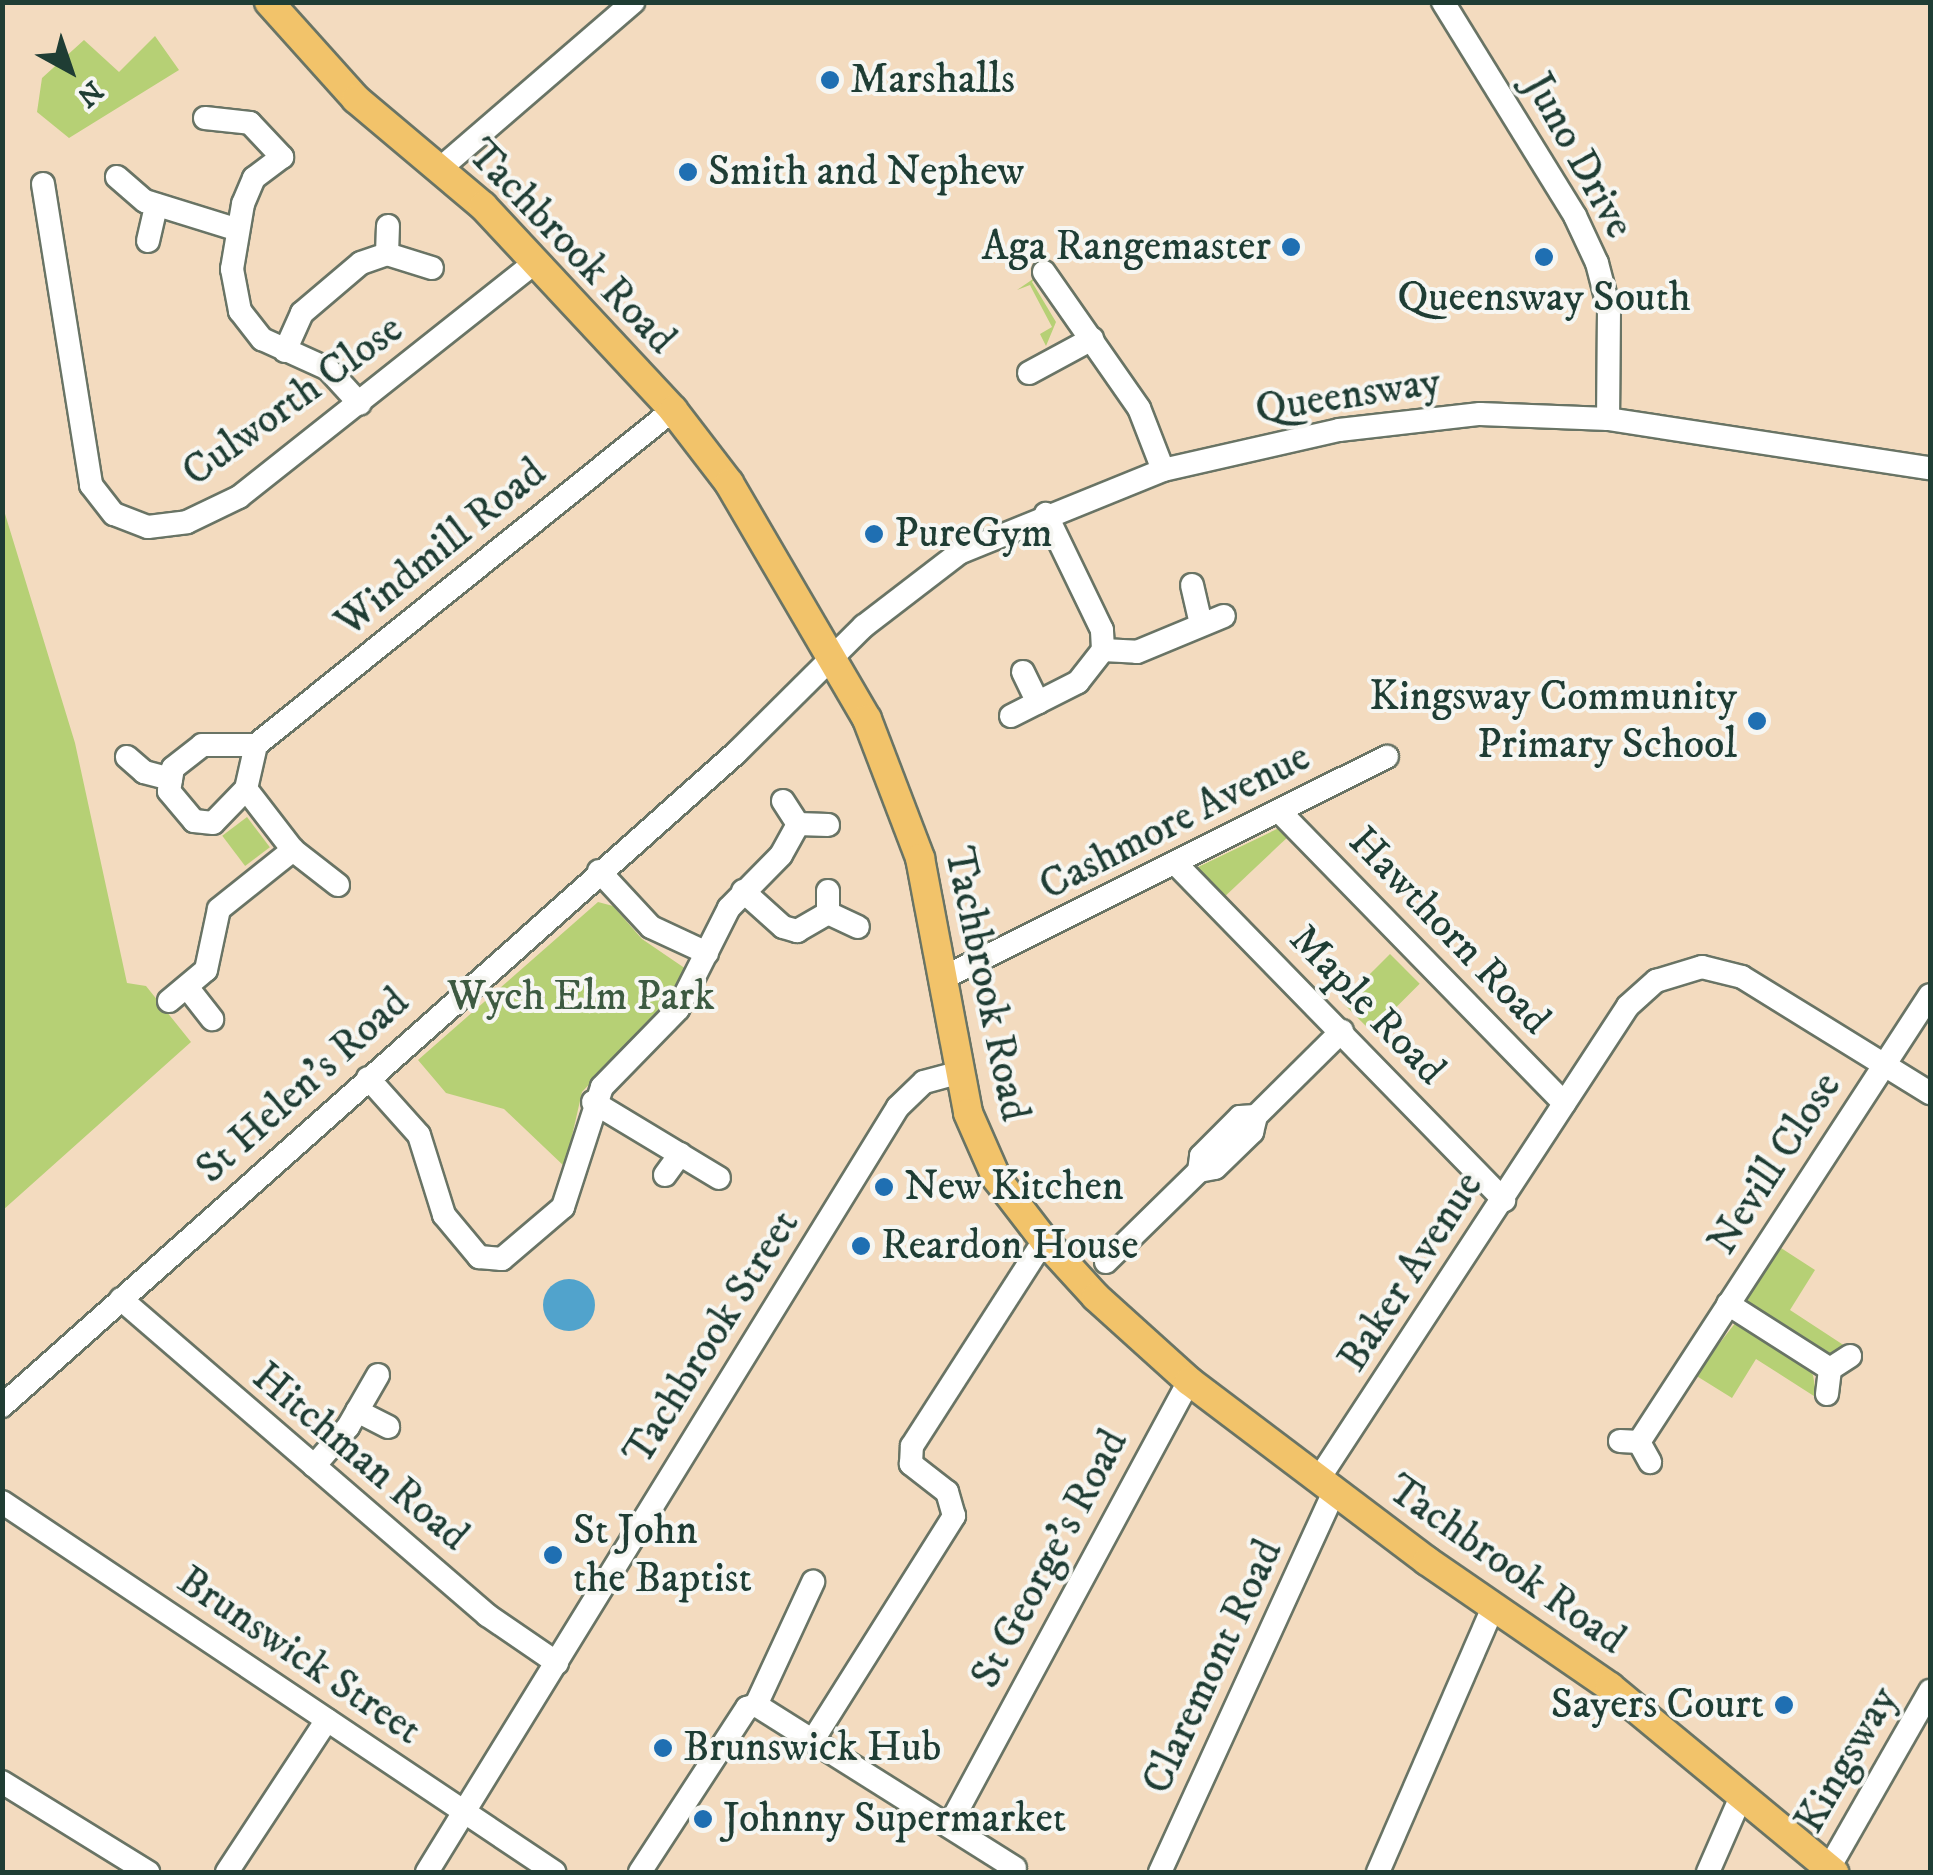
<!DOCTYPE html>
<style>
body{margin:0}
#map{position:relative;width:1933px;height:1875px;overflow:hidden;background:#f3dbbf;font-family:"IM FELL DW Pica",serif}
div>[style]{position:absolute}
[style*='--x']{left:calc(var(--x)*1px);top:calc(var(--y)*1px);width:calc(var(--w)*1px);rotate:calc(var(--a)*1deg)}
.green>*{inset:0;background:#b6d075;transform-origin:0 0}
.water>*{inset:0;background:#51a3cc}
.round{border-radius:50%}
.roads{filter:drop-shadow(2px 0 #697465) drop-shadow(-2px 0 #697465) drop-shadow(0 2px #697465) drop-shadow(0 -2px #697465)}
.minor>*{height:22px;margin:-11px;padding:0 11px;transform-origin:11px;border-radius:11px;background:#fff}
.major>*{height:28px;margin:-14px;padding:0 14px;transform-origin:14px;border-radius:14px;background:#f2c36a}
.dots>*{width:28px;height:28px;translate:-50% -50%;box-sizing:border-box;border:5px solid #f6f6f2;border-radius:50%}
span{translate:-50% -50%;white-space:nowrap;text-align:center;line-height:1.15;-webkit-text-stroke:8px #f6f6f2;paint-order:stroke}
.poi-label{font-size:42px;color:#1f3d34}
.left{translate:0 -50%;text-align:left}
.right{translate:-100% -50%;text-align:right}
.street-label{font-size:42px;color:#1f3d34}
.park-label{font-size:42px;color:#3d5a41}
.frame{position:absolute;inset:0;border:5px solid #1f3d34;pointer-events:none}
.north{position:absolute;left:20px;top:20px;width:100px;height:100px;-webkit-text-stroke:8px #f6f6f2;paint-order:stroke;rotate:140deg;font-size:28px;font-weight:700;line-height:40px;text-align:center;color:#1f3d34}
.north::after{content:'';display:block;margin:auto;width:35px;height:45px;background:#1f3d34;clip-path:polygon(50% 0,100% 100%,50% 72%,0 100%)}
</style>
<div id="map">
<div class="green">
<i style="clip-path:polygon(155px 36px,179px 70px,69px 138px,37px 112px,42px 78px,84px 40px,119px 72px)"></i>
<i style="clip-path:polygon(1036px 277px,1032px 282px,1056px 322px,1046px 346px,1040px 334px,1052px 327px,1033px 291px,1030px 285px,1017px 290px)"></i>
<i style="clip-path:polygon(2px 504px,75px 743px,127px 983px,146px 986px,191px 1042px,3px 1210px)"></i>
<i style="left:247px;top:817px;width:38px;height:31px;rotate:53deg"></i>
<i style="clip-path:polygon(1279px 828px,1290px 835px,1220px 901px,1194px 869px)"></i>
<i style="clip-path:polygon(598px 902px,613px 906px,642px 939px,686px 969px,670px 998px,582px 1092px,565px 1167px,504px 1109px,446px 1093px,418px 1060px)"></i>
<i style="left:1390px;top:954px;width:42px;height:68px;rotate:45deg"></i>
<i style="clip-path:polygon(1781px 1248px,1815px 1270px,1790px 1310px,1845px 1346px,1832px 1354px,1821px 1355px,1748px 1309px,1744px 1298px)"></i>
<i style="clip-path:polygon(1736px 1322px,1803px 1361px,1813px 1375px,1817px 1398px,1756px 1359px,1732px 1398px,1695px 1375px)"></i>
</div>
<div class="water">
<i class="round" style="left:543px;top:1279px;width:52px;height:52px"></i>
</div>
<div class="roads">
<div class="minor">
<i style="--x:1443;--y:2;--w:251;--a:58.3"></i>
<i style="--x:1575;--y:216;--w:52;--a:64.9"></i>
<i style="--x:1597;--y:263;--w:48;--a:75.4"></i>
<i style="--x:1609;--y:309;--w:110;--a:90.5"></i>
<i style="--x:205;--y:118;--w:45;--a:6.3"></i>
<i style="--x:250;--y:123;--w:47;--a:46.7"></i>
<i style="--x:282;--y:157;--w:35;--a:143"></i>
<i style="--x:254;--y:178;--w:28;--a:113"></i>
<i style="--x:243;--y:204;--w:66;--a:99.6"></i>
<i style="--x:232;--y:269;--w:43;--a:79.2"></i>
<i style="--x:240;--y:311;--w:36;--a:52"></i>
<i style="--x:262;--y:339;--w:72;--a:24.4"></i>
<i style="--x:328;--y:369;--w:47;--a:47.6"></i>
<i style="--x:441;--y:168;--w:254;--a:-40.8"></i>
<i style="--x:117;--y:177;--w:37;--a:41"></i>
<i style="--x:145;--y:201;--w:97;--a:17.3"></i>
<i style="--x:43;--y:184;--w:305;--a:80.9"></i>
<i style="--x:91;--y:485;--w:37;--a:52"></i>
<i style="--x:114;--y:514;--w:36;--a:21"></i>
<i style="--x:148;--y:527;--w:39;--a:-7"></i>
<i style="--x:187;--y:522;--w:58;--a:-25.7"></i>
<i style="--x:239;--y:497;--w:377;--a:-38.4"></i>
<i style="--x:148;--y:241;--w:37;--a:-77"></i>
<i style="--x:387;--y:254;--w:28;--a:-88"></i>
<i style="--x:1044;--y:272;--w:166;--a:55.1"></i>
<i style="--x:1139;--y:408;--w:66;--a:68.8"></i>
<i style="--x:285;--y:351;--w:42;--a:-65.9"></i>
<i style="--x:302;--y:313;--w:77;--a:-40.3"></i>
<i style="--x:361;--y:263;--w:28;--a:-19"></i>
<i style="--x:387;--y:254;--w:47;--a:17.3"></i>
<i style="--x:1029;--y:373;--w:72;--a:-28.4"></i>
<i style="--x:1192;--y:585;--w:37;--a:77"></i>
<i style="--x:1103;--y:650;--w:34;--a:3"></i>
<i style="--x:1137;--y:652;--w:94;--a:-22.5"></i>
<i style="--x:1023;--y:672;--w:34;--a:64"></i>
<i style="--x:1011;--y:716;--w:75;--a:-26.9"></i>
<i style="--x:1078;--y:682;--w:41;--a:-52"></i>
<i style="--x:1103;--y:650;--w:20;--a:-93"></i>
<i style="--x:1102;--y:630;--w:129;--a:-115.8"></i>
<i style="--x:202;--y:745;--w:54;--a:0"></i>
<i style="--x:256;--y:745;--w:45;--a:102.8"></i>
<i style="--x:246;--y:789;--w:47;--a:134.1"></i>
<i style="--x:213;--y:823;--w:19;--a:-174"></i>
<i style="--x:194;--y:821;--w:39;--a:-130"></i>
<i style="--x:169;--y:791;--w:23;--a:-80"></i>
<i style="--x:173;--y:768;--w:37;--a:-38"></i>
<i style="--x:256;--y:745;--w:535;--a:-38.78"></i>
<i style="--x:127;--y:757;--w:23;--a:41"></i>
<i style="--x:144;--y:772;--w:28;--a:15"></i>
<i style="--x:246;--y:789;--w:77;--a:52.4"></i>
<i style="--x:293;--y:850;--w:57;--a:37.9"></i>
<i style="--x:783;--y:801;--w:27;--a:57"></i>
<i style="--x:798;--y:824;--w:30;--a:2"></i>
<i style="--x:1280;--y:812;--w:407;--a:45.7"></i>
<i style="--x:1176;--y:864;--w:470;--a:45.7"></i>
<i style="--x:599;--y:871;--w:76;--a:47.1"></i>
<i style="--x:651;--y:927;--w:62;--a:24.9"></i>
<i style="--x:743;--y:891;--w:54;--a:42"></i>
<i style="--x:783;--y:927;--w:15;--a:16"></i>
<i style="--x:797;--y:931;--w:36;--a:-30"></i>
<i style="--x:828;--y:913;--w:22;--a:-90"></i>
<i style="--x:828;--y:913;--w:33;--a:25"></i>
<i style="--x:943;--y:978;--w:496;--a:-26.5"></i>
<i style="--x:187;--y:987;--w:41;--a:52"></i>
<i style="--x:169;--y:1001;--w:48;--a:-40"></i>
<i style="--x:206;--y:970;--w:62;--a:-78"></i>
<i style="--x:219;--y:909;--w:95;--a:-38.6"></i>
<i style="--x:368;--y:1078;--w:76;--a:48.2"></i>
<i style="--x:419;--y:1135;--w:84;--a:72.6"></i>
<i style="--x:444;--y:1215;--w:55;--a:50.2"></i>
<i style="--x:479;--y:1257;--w:23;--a:5"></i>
<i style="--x:502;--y:1259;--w:80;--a:-40.4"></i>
<i style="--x:563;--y:1207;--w:126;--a:-72"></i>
<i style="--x:602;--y:1087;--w:109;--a:-45.7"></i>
<i style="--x:678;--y:1009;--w:113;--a:-63.2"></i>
<i style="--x:729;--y:908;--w:74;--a:-45.5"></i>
<i style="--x:781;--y:855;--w:35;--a:-61"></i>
<i style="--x:593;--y:1102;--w:147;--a:31.1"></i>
<i style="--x:1199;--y:1171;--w:15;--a:-82"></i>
<i style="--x:1201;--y:1156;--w:55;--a:-45"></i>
<i style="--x:1240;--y:1117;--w:16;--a:-4"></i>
<i style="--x:665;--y:1175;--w:26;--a:-54"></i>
<i style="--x:1106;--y:1262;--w:130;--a:-44.4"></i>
<i style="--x:1199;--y:1171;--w:16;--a:-11"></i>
<i style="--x:1215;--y:1168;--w:52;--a:-44.2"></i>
<i style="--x:1252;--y:1132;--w:16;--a:-76"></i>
<i style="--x:1256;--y:1116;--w:121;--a:-44.7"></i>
<i style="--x:121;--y:1299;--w:484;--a:40.8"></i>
<i style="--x:487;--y:1615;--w:85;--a:34.4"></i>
<i style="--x:1728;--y:1304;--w:121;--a:32.5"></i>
<i style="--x:1827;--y:1394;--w:25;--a:-83"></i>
<i style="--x:1830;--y:1369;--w:24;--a:-33"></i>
<i style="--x:2;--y:1406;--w:984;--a:-41.66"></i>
<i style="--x:737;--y:752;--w:179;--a:-44.8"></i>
<i style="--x:864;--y:626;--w:120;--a:-37.5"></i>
<i style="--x:959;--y:553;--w:220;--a:-22.1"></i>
<i style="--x:1163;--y:470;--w:180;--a:-12.8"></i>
<i style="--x:1339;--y:430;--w:142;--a:-6.5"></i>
<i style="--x:1480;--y:414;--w:128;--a:2.2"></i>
<i style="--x:1608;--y:419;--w:326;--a:8.7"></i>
<i style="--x:357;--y:1411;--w:35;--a:27"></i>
<i style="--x:1620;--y:1441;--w:19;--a:3"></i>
<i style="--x:1639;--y:1442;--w:23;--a:61"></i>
<i style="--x:1639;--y:1442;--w:533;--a:-56.94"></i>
<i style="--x:314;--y:1466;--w:52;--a:-48.9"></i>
<i style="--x:348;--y:1427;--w:60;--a:-60"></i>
<i style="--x:1318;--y:1480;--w:566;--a:-56.81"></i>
<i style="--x:1628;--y:1006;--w:38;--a:-42"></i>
<i style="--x:1656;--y:981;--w:48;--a:-16.9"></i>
<i style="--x:1702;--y:967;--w:41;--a:14"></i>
<i style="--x:1742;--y:977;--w:221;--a:31.7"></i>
<i style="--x:2;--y:1502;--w:665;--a:33.83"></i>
<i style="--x:756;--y:1705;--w:306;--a:32.2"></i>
<i style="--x:813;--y:1740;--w:265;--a:-57.8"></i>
<i style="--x:954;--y:1516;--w:25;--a:-106"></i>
<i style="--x:947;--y:1492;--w:46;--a:-142.1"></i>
<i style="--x:911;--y:1464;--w:18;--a:-87"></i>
<i style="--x:912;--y:1446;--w:245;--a:-57.3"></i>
<i style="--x:2;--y:1782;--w:172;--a:31.7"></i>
<i style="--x:949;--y:1826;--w:506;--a:-61.66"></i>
<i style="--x:1829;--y:1868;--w:204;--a:-60.3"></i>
<i style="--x:227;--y:1872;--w:182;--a:-56.7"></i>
<i style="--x:427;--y:1872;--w:898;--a:-58.38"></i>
<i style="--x:898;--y:1107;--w:36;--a:-44"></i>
<i style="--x:924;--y:1082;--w:35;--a:-15"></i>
<i style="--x:640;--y:1872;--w:196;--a:-56.9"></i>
<i style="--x:747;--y:1708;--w:9;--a:-18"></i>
<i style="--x:756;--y:1705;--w:136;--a:-65.1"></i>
<i style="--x:1160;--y:1872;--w:418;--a:-65.4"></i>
<i style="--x:1378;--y:1872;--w:289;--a:-66.5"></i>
<i style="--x:1708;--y:1872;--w:85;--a:-66.4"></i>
</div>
<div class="major">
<i style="--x:269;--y:2;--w:130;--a:48.1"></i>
<i style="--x:356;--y:99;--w:166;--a:40.1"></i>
<i style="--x:483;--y:206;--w:279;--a:47"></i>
<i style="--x:673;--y:410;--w:92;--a:52.5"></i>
<i style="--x:729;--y:483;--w:273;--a:59.7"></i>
<i style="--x:867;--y:719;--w:149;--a:69.1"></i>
<i style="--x:920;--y:858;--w:259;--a:79.3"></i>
<i style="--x:968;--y:1113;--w:72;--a:66.3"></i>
<i style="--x:997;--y:1179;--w:77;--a:52.4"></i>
<i style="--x:1044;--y:1240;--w:77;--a:47.6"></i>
<i style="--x:1096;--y:1297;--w:125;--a:42.1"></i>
<i style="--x:1189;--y:1381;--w:298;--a:37.1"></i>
<i style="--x:1427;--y:1561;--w:222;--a:34.5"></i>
<i style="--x:1610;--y:1687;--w:291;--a:39.6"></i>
</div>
</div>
<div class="dots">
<i style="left:830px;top:80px;background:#1f6fb2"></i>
<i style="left:688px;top:172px;background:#1f6fb2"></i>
<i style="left:1291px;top:247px;background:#1f6fb2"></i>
<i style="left:1544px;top:257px;background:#1f6fb2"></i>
<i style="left:874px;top:534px;background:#1f6fb2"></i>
<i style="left:1757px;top:721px;background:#1f6fb2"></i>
<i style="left:884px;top:1187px;background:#1f6fb2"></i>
<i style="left:861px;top:1246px;background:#1f6fb2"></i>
<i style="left:553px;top:1555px;background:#1f6fb2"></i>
<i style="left:1784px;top:1705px;background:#1f6fb2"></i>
<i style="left:663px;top:1748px;background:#1f6fb2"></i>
<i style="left:703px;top:1819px;background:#1f6fb2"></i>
</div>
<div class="poi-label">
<span class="left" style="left:850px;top:80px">Marshalls</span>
<span class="left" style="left:708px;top:172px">Smith and Nephew</span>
<span class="right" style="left:1271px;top:247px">Aga Rangemaster</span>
<span style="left:1544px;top:298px">Queensway South</span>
<span class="left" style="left:894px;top:534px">PureGym</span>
<span class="right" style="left:1737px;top:721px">Kingsway Community<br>Primary School</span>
<span class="left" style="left:904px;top:1187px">New Kitchen</span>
<span class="left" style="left:881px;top:1246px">Reardon House</span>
<span class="left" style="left:573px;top:1555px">St John<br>the Baptist</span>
<span class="right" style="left:1764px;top:1705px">Sayers Court</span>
<span class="left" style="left:683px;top:1748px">Brunswick Hub</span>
<span class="left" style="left:723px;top:1819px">Johnny Supermarket</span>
</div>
<div class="street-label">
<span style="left:1578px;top:156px;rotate:61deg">Juno Drive</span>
<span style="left:571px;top:247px;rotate:46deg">Tachbrook Road</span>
<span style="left:1348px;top:396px;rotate:-9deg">Queensway</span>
<span style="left:293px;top:401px;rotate:-36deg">Culworth Close</span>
<span style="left:441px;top:548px;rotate:-39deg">Windmill Road</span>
<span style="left:1175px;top:822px;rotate:-27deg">Cashmore Avenue</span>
<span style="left:1449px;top:931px;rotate:46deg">Hawthorn Road</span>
<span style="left:986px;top:984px;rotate:78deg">Tachbrook Road</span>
<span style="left:1367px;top:1005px;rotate:46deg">Maple Road</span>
<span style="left:303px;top:1086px;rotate:-42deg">St Helen's Road</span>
<span style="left:1775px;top:1164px;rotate:-57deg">Nevill Close</span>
<span style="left:1411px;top:1272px;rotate:-57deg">Baker Avenue</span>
<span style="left:712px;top:1338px;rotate:-58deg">Tachbrook Street</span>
<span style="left:360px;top:1457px;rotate:40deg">Hitchman Road</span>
<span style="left:1050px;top:1559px;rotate:-62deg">St George's Road</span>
<span style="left:1506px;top:1565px;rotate:35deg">Tachbrook Road</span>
<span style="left:299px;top:1656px;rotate:34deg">Brunswick Street</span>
<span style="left:1213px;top:1667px;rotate:-65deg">Claremont Road</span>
<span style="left:1847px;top:1760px;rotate:-60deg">Kingsway</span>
</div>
<div class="park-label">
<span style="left:581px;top:997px">Wych Elm Park</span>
</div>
<div class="frame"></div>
<div class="north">N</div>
</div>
